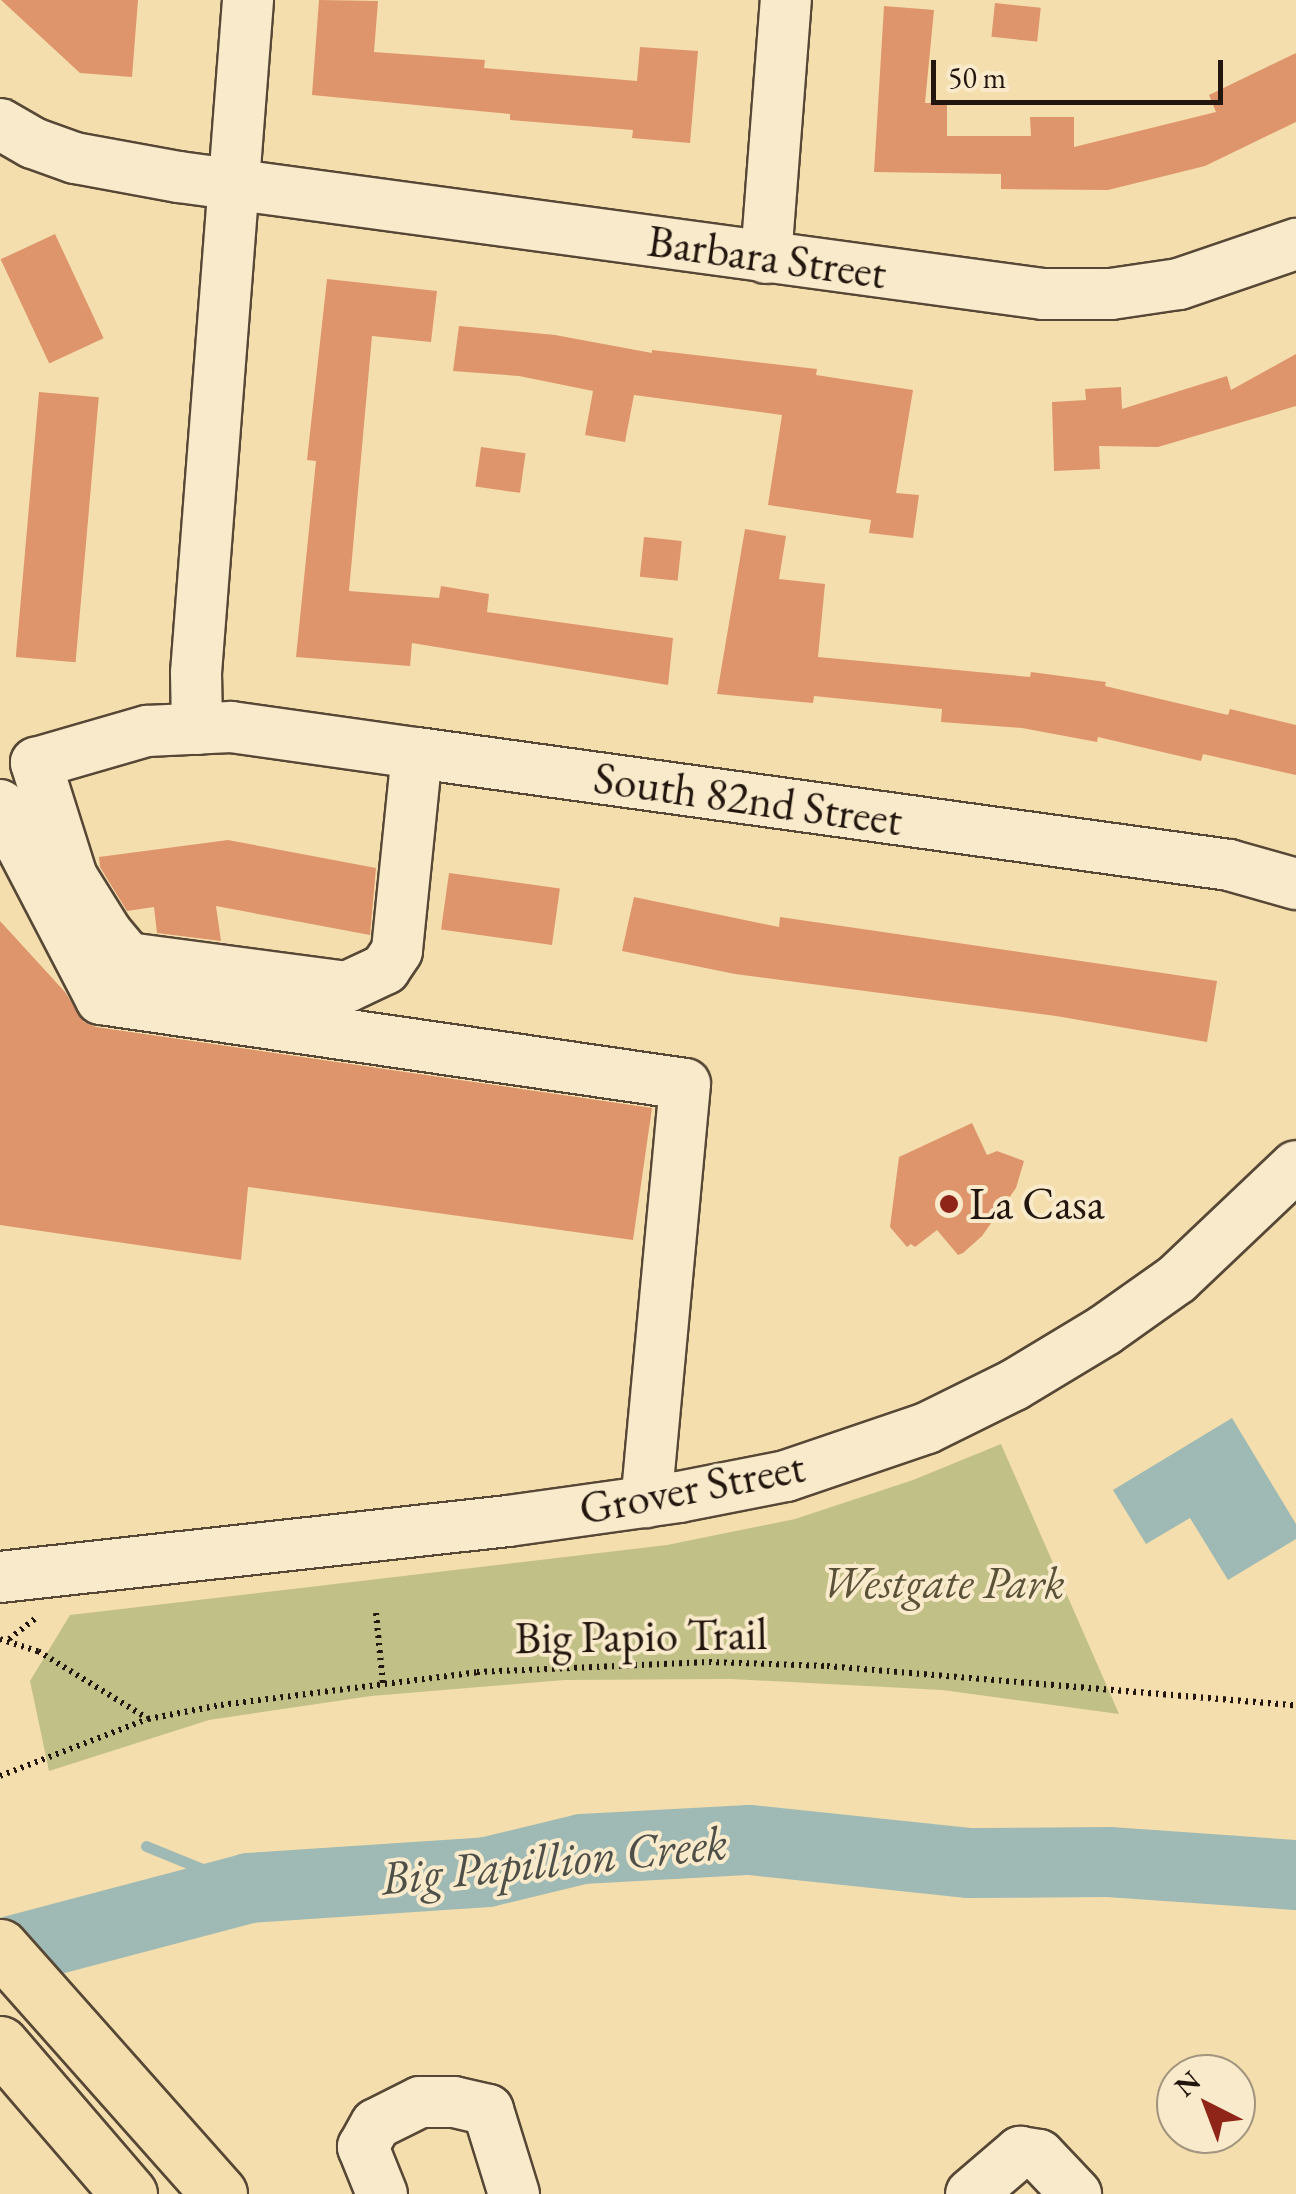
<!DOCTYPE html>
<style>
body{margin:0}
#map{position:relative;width:1296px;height:2194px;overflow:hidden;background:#f5dead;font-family:"EB Garamond",serif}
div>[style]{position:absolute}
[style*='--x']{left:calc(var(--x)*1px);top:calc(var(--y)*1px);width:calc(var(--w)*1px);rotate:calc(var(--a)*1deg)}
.green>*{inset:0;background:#c1c086}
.water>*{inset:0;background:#9fbab4}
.stream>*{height:11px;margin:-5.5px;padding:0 5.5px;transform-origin:5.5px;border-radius:5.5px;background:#9fbab4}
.river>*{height:70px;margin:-35px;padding:0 35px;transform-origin:35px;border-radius:35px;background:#9fbab4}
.building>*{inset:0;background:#de956b;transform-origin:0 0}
.path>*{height:6px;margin-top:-3px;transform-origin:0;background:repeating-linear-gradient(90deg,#22160e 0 2.5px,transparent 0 7.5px)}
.roads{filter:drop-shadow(2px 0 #574836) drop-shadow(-2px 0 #574836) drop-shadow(0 2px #574836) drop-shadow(0 -2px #574836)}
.minor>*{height:50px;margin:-25px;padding:0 25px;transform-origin:25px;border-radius:25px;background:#f8eaca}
.major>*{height:55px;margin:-27.5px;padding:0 27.5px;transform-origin:27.5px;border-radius:27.5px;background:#f5dead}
.dots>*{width:28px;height:28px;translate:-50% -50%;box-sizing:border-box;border:5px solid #f8eaca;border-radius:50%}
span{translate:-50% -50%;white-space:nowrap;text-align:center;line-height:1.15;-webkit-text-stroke:8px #f8eaca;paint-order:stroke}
.street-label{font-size:45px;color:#22160e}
.poi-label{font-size:45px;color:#22160e}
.left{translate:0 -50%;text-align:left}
.park-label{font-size:45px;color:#5a5238;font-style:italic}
.water-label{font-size:48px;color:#4e4f48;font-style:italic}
.north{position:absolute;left:1156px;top:2054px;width:100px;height:100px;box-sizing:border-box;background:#f8eaca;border:2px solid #a2957f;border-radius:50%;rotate:318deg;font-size:28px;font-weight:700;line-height:40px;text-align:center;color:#22160e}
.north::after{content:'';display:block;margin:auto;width:35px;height:45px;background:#8f2418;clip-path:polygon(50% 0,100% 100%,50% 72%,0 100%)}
.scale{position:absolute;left:931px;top:60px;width:292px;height:45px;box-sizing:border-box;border:5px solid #22160e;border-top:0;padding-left:12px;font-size:30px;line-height:35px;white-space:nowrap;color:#22160e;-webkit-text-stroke:8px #f8eaca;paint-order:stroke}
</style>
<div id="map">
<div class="green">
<i style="clip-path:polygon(1001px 1444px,1119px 1714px,942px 1690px,731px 1679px,564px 1680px,371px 1696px,209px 1720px,49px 1771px,30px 1681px,70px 1615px,667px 1545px,795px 1519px,913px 1480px)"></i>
</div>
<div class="water">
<i style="clip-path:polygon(1232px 1418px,1296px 1524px,1296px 1539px,1228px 1580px,1190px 1518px,1146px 1544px,1113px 1490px)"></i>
</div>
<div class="stream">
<i style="--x:146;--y:1846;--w:111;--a:22.2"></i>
</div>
<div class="river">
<i style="--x:0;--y:1954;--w:258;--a:-14.8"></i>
<i style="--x:249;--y:1888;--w:239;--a:-3.8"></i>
<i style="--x:487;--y:1872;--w:98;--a:-13.6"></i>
<i style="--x:582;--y:1849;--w:168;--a:-3.1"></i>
<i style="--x:750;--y:1840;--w:221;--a:6"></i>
<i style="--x:970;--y:1863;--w:139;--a:-0.4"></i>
<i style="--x:1109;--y:1862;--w:187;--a:4"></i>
</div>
<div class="building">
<i style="clip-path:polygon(1px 0,138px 0,132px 77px,80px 73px)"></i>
<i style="clip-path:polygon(319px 0,378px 1px,374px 52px,485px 60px,484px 68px,637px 81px,640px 47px,698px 51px,690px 143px,632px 138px,633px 130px,510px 120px,510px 114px,312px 95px)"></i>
<i style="left:995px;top:3px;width:46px;height:34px;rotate:6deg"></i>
<i style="clip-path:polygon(884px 6px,934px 10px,925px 103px,947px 103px,947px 136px,1031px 136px,1030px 117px,1074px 117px,1074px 147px,1216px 112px,1209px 95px,1296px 53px,1296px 122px,1205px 166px,1108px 190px,1001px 189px,1001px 174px,874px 172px)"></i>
<i style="left:55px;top:234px;width:115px;height:60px;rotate:65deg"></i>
<i style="clip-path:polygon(327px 279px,437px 291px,431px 342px,372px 336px,349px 591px,439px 598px,441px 586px,489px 594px,487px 612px,673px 638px,668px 685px,412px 643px,410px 666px,296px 657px,316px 461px,307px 460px)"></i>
<i style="clip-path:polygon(459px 326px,555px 335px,652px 353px,652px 350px,817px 369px,816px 375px,913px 390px,896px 493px,919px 495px,913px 538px,869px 533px,871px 520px,768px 505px,782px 415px,634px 395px,625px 442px,585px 435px,593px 391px,519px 376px,453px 371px)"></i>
<i style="clip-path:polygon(1296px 354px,1296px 406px,1158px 447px,1099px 446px,1100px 469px,1054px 471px,1052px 402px,1086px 400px,1085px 389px,1121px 387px,1122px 409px,1227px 376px,1231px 390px)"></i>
<i style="left:39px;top:392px;width:60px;height:266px;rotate:5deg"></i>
<i style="left:481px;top:447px;width:45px;height:40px;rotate:8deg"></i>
<i style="clip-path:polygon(745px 529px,786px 536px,779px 579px,825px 584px,818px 657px,1030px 677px,1031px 672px,1106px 682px,1105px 686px,1228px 715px,1230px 709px,1296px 725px,1296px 775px,1203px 754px,1201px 761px,1098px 737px,1097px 742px,1022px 728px,941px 722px,942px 709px,814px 696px,813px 703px,717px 694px)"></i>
<i style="left:644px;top:537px;width:38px;height:40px;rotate:6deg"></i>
<i style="clip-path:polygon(228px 840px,376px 868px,370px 935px,216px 906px,221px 941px,157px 933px,154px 907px,127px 911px,100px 867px,99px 857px)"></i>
<i style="left:449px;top:873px;width:112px;height:57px;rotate:8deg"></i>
<i style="clip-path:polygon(634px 897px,779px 927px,780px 917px,1217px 981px,1207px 1042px,1056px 1016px,735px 974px,622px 951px)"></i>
<i style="clip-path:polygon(0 921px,65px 992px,84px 1022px,96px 1027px,652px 1108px,633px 1240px,248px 1187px,241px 1260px,0 1225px)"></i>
<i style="clip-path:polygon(972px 1123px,987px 1155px,997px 1151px,1024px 1161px,1016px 1188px,982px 1236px,963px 1253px,958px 1255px,937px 1230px,915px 1247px,911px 1244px,907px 1247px,890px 1227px,899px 1157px)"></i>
</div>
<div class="path">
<i style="--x:376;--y:1613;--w:72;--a:84.4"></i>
<i style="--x:0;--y:1639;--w:40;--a:18"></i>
<i style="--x:38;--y:1651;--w:128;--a:31.6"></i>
<i style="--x:9;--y:1639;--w:34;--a:-38"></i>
<i style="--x:0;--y:1776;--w:159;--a:-21.1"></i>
<i style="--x:148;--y:1719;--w:74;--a:-10.9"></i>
<i style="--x:221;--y:1705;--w:258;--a:-7.3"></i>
<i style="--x:477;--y:1672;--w:232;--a:-2.5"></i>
<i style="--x:709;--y:1662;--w:118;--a:1.9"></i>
<i style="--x:827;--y:1666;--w:471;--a:4.8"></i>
</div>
<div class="roads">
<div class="minor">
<i style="--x:0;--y:124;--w:38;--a:30"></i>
<i style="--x:33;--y:143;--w:45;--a:19.7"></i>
<i style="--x:75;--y:158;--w:106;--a:10.4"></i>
<i style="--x:179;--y:177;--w:872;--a:7.71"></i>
<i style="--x:1043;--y:294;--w:68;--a:0"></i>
<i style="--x:1111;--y:294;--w:69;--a:-8.4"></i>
<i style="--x:1179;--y:284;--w:124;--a:-18.9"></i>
<i style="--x:766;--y:258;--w:259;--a:-85.6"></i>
<i style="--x:197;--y:729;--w:56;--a:-91"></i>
<i style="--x:196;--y:673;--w:675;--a:-85.58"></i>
<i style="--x:417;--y:753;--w:199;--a:95.8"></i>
<i style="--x:397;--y:951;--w:22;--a:124"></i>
<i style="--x:385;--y:969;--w:42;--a:154.7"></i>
<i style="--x:347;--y:987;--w:221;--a:-172.5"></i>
<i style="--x:128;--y:958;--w:33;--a:-130"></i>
<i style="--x:107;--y:933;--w:66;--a:-122"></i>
<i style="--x:72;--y:877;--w:120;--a:-107.5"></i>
<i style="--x:36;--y:763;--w:116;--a:-16.1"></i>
<i style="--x:147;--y:731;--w:84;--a:-2.7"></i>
<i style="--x:231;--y:727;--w:188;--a:8"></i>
<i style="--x:417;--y:753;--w:820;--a:7.85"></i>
<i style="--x:1229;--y:865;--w:70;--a:15.8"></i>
<i style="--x:0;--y:805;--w:219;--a:62.5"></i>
<i style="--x:101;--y:999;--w:590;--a:8.28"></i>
<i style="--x:685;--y:1084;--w:420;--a:95.3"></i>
<i style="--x:0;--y:1577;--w:511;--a:-6.29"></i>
<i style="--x:508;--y:1521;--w:173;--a:-8"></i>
<i style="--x:679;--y:1497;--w:109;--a:-11.1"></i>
<i style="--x:786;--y:1476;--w:149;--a:-18.8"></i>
<i style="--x:927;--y:1428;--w:97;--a:-26.3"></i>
<i style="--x:1014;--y:1385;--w:106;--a:-31.1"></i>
<i style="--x:1105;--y:1330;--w:88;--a:-35.3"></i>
<i style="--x:1177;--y:1279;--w:164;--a:-43.5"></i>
<i style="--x:382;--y:2194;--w:51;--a:-112"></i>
<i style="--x:363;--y:2147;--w:26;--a:-61"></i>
<i style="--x:376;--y:2124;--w:49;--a:-26.6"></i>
<i style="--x:420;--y:2102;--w:34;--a:0"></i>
<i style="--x:454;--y:2102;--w:35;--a:13"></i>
<i style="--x:488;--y:2110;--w:88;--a:72.8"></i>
<i style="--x:971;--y:2194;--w:65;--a:-40.6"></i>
<i style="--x:1020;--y:2152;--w:19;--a:9"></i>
<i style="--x:1039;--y:2155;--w:54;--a:46.5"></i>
</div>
<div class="major">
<i style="--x:0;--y:1947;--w:330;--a:48.4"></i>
<i style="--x:0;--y:2044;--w:198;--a:49.3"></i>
</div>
</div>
<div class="dots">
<i style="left:949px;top:1204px;background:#8f2418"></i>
</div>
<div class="street-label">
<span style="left:767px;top:257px;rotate:8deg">Barbara Street</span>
<span style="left:748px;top:799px;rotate:8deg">South 82nd Street</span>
<span style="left:692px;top:1488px;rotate:-11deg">Grover Street</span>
<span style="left:641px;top:1636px;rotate:-1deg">Big Papio Trail</span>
</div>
<div class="poi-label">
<span class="left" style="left:969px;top:1204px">La Casa</span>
</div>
<div class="park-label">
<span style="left:943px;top:1583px">Westgate Park</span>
</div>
<div class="water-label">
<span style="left:554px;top:1860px;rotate:-6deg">Big Papillion Creek</span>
</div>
<div class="north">N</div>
<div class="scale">50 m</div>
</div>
